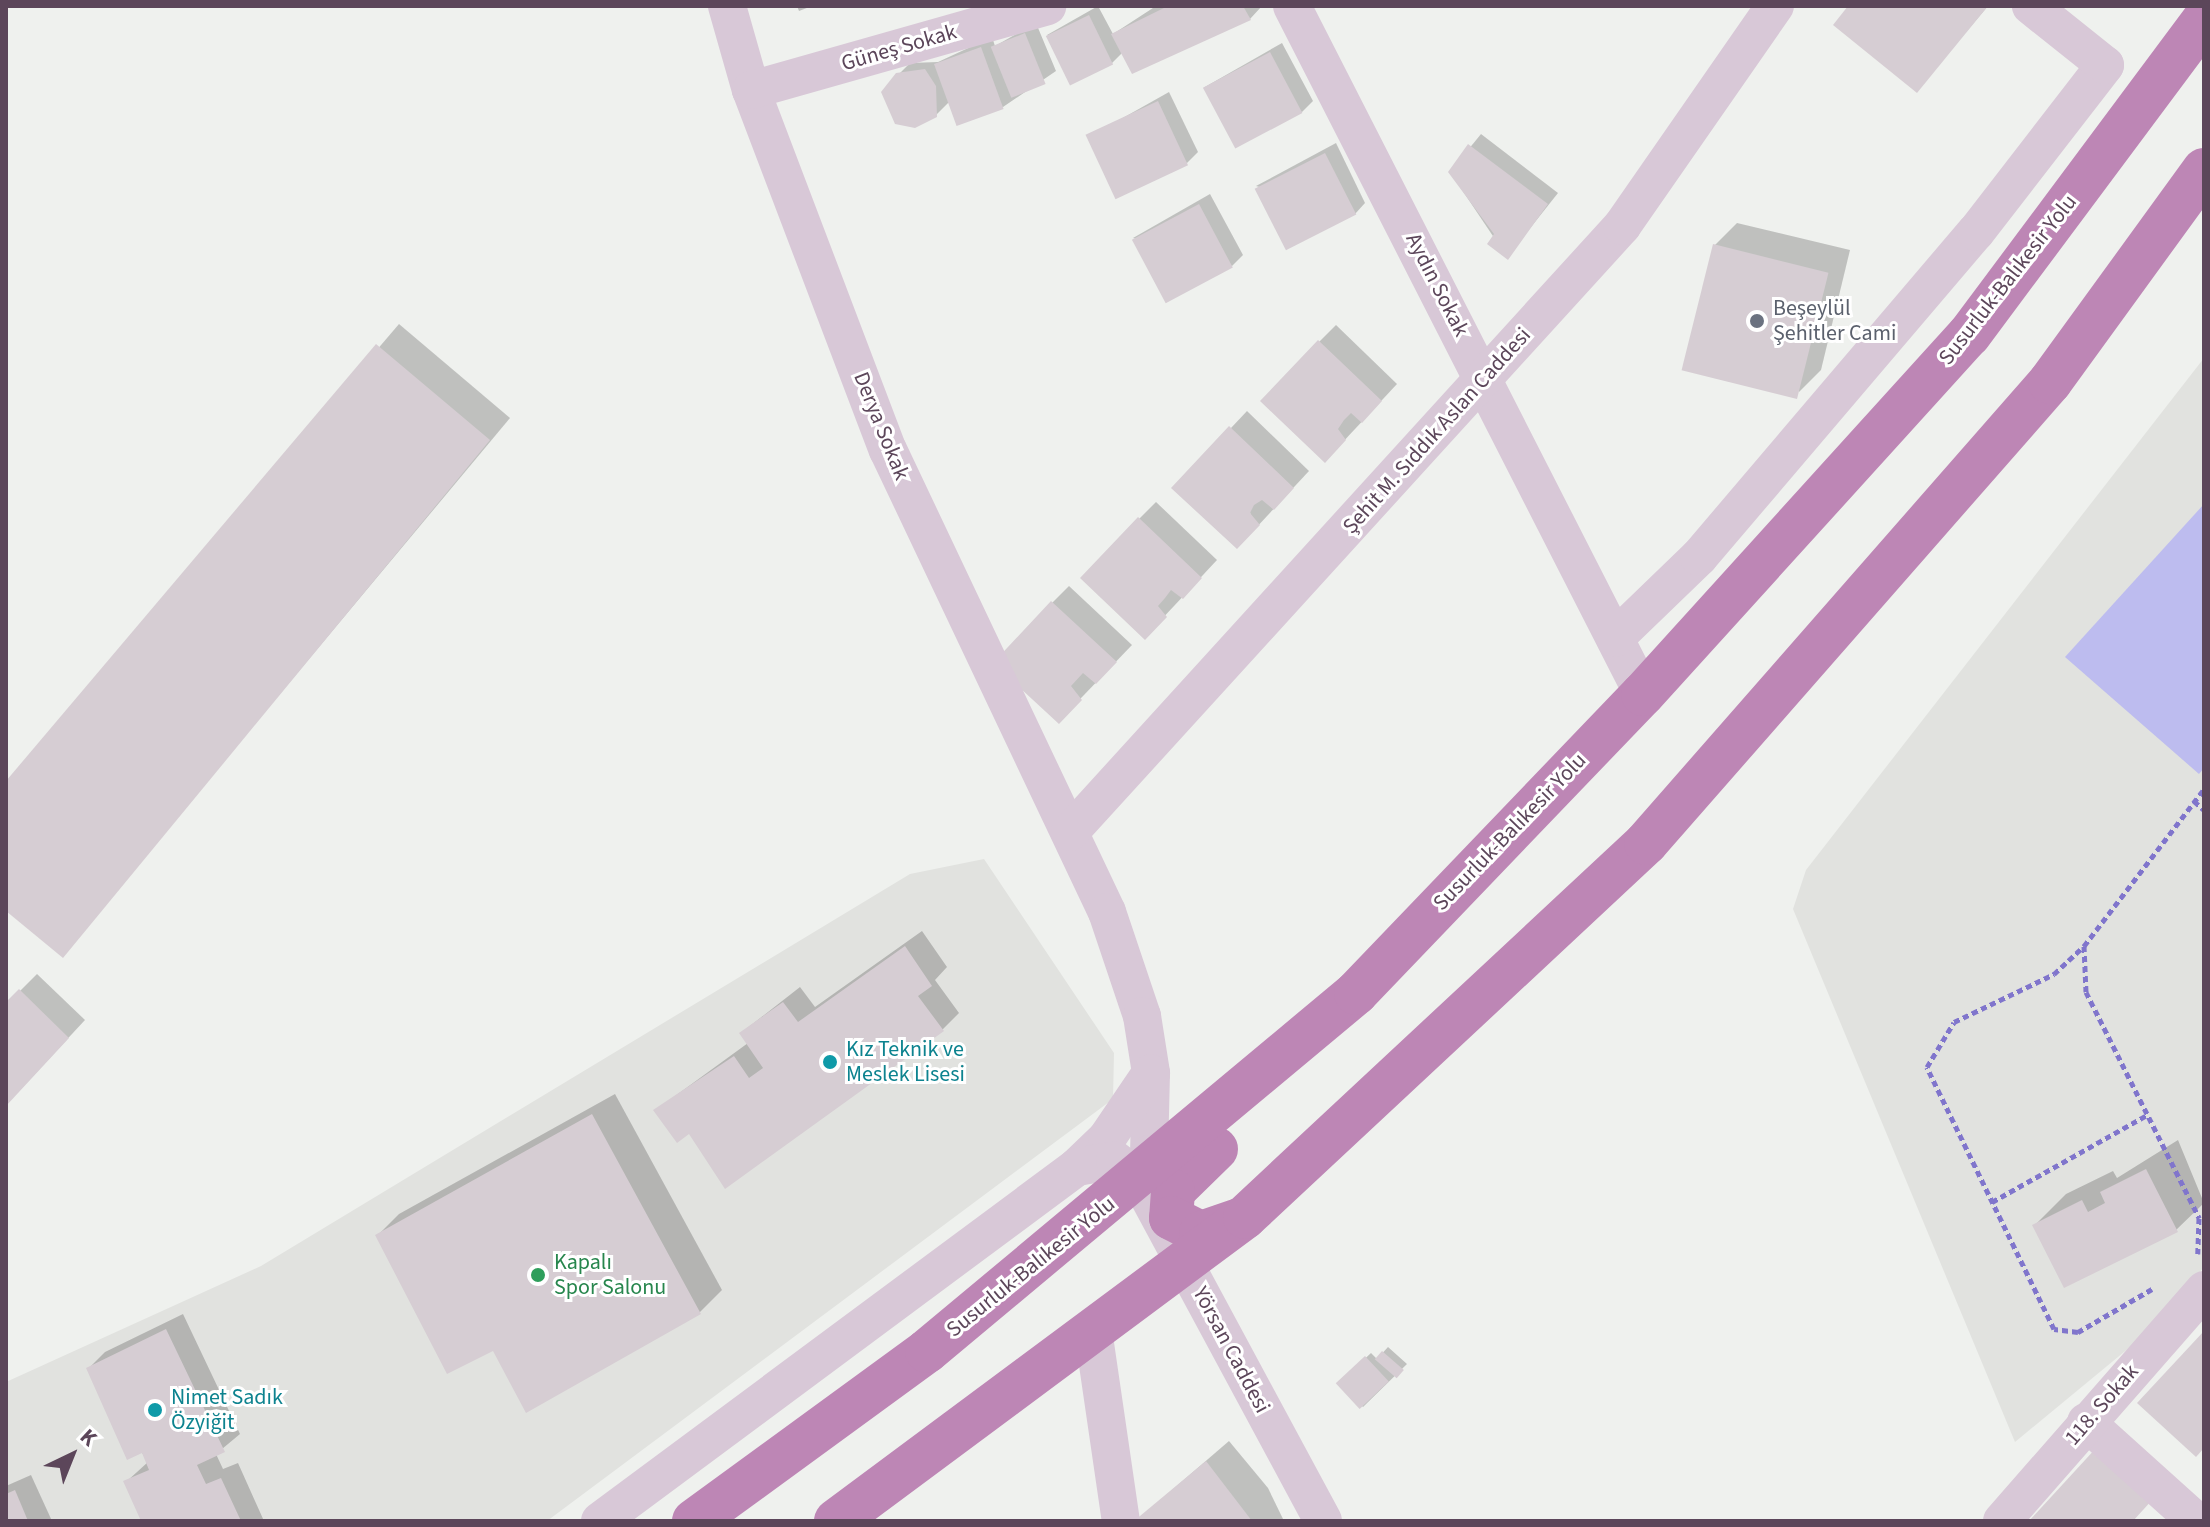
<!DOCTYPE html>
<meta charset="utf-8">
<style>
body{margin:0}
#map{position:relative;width:2210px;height:1527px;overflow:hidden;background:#eff1ee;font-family:"Source Sans 3",sans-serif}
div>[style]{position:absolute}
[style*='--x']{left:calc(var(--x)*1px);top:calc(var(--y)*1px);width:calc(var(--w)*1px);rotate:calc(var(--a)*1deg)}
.education>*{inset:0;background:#e1e2df}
.green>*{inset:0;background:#bdbcef}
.shadow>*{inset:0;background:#0003}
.building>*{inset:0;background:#d6cdd3;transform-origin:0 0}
.path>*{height:5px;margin-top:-2.5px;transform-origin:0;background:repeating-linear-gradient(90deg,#8075cc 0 6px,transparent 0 10px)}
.minor>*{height:38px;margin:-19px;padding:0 19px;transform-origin:19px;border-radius:19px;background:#d8c8d7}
.highway>*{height:44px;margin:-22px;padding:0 22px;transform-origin:22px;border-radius:22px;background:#bd86b5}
.dots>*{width:22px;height:22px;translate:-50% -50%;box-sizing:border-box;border:4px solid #fff;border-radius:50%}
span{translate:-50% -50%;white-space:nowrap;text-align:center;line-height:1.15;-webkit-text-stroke:6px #fff;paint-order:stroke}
.street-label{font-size:22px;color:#5c465a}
.worship-label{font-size:22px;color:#5b616d}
.left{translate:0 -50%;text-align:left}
.culture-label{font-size:22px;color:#0d838f}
.leisure-label{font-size:22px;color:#27864d}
.frame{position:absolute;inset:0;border:8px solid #5c465a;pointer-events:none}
.north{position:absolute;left:32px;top:1415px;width:80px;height:80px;-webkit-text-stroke:6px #fff;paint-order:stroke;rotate:43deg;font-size:22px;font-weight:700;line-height:32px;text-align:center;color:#5c465a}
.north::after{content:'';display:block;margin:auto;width:28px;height:36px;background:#5c465a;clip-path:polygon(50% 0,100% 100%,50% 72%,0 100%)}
</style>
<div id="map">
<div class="education">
<i style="clip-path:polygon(2204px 358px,2204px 1267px,2141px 1338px,2015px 1442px,1793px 909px,1806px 870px)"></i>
<i style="clip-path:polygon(984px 859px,1114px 1053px,1113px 1099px,547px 1521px,6px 1521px,6px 1382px,261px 1266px,910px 874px)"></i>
</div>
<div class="green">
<i style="clip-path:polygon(2204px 504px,2204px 768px,2199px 774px,2065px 657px)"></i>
</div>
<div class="shadow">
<i style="clip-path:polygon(797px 6px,812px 6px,799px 11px)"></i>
<i style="clip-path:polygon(1098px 6px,1113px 34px,1156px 6px,1262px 6px,1250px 19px,1123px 52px,1111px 64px,1047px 35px)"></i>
<i style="clip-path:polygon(1850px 6px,1988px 6px,1917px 90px)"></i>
<i style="clip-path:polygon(1036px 23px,1056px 71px,1003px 107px,950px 101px,936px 115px,898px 75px,910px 63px,938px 62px,992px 37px,995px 46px)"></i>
<i style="clip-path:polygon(1282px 43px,1313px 101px,1302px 112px,1205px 87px)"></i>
<i style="clip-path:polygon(1169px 92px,1198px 152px,1187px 163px,1089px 137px)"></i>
<i style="clip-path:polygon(1481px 134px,1558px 193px,1507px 257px,1450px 172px)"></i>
<i style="clip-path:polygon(1336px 143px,1365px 203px,1355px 214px,1256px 186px)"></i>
<i style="clip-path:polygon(1210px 194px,1243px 255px,1232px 266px,1133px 238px)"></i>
<i style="clip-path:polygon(1737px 223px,1850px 250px,1821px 370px,1799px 392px,1715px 245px)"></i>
<i style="clip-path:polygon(399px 324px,510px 418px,62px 955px,6px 908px,6px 784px)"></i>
<i style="clip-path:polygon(1336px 325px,1397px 384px,1341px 444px,1319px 342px)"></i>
<i style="clip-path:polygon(1247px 411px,1309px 471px,1254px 530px,1231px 428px)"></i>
<i style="clip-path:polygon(1156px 502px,1217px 560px,1145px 637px,1139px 519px)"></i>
<i style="clip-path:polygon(1069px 586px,1132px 645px,1059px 721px,1052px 603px)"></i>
<i style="clip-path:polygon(922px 931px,947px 967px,935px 980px,959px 1013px,942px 1030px,690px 1131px,656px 1110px,748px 1043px,741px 1033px,800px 987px,815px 1007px)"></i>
<i style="clip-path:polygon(37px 974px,85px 1020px,6px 1105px,6px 1005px)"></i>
<i style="clip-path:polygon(615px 1094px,722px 1290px,700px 1312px,494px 1349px,377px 1236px,399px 1214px)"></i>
<i style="clip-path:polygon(2178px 1140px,2204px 1203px,2176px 1230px,2035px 1225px,2066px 1194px,2113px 1171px,2117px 1178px)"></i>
<i style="clip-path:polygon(183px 1314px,240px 1434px,216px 1454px,223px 1469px,238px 1463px,264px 1521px,143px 1521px,126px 1482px,148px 1462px,88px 1369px,105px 1352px)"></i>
<i style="clip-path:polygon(1388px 1347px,1407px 1364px,1363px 1407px,1339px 1383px,1371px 1353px,1377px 1359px)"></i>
<i style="clip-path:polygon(1229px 1441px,1268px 1488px,1284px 1521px,1136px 1521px)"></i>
<i style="clip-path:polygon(31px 1475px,52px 1521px,6px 1521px,6px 1486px)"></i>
</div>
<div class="building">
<i style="clip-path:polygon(1168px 6px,1243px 6px,1251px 20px,1132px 74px,1111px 34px)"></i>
<i style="clip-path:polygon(1848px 6px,1988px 6px,1917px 93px,1833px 25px)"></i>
<i style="left:1089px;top:15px;width:55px;height:48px;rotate:64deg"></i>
<i style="left:1025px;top:33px;width:55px;height:37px;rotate:68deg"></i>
<i style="left:981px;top:47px;width:66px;height:50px;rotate:70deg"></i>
<i style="left:1270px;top:52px;width:69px;height:76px;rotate:62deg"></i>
<i style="clip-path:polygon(925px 69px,936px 86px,937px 117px,915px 128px,895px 124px,881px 92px,896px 73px)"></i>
<i style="left:1158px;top:101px;width:71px;height:80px;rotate:65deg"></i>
<i style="clip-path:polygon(1468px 144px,1548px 204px,1508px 260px,1487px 244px,1494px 234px,1448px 172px)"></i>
<i style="left:1325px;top:153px;width:69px;height:79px;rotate:63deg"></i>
<i style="left:1199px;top:204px;width:72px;height:76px;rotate:62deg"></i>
<i style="left:1713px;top:244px;width:119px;height:130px;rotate:14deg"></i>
<i style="clip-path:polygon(1318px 340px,1382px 401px,1362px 423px,1351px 413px,1344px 420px,1338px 429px,1346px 440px,1325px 463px,1260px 401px)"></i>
<i style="clip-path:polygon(376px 344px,490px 440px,63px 958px,6px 911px,6px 781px)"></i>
<i style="clip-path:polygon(1229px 426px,1294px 488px,1274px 510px,1262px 500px,1254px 505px,1250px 513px,1260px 525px,1237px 549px,1171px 488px)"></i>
<i style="clip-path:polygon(1138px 517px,1202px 578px,1183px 599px,1171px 590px,1165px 598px,1158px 606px,1167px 617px,1145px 640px,1080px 578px)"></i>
<i style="clip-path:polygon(1051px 601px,1117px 662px,1096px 684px,1083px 673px,1071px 686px,1082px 700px,1059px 724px,993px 663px)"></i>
<i style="clip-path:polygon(905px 946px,932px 986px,918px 996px,944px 1031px,725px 1189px,689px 1134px,677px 1143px,653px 1110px,734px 1056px,749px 1078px,763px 1068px,739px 1033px,783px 1002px,798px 1022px)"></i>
<i style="clip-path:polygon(19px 989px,69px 1038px,6px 1106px,6px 1002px)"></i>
<i style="clip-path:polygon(592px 1114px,701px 1314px,526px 1413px,493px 1351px,447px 1374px,375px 1235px)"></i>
<i style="clip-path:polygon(2146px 1169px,2178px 1232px,2064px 1288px,2032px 1225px,2082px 1200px,2088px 1212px,2105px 1203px,2100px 1192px)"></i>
<i style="clip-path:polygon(166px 1329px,225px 1452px,197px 1465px,206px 1484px,221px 1478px,241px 1521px,141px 1521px,123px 1481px,149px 1470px,142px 1453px,127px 1460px,86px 1368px)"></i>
<i style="clip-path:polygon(2204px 1331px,2204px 1448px,2196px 1457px,2137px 1403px)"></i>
<i style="left:1382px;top:1351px;width:29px;height:11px;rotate:41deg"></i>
<i style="left:1365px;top:1356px;width:35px;height:40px;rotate:47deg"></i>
<i style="clip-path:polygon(2097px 1447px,2153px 1499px,2133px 1521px,2029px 1521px)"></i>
<i style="clip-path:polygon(1206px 1461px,1252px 1521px,1134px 1521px)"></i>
<i style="clip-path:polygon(15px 1490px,28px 1521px,6px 1521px,6px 1494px)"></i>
</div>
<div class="path">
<i style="--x:2194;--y:801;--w:13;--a:42"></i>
<i style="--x:2084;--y:946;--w:46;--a:87.5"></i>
<i style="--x:2086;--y:992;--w:253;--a:63.4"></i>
<i style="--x:2199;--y:1218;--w:36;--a:92"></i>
<i style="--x:1992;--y:1202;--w:178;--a:-29.3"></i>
<i style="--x:2152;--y:1289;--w:86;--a:149.8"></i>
<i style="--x:2078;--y:1332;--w:24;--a:-173"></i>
<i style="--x:2054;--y:1329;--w:291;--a:-115.9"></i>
<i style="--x:1927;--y:1067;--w:52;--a:-59"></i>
<i style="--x:1954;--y:1022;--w:111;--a:-25.6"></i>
<i style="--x:2054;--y:974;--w:41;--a:-43"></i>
<i style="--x:2084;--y:946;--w:198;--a:-52.6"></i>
</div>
<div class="minor">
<i style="--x:727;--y:6;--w:87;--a:74.1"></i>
<i style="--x:751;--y:90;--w:385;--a:69.2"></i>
<i style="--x:888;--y:450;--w:511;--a:64.64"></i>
<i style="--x:1107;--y:912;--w:110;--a:71.4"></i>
<i style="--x:1142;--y:1016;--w:58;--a:81"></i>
<i style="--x:1151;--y:1073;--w:81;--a:91.4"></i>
<i style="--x:1149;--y:1154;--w:27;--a:112"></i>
<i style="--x:1292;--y:6;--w:772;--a:62.97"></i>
<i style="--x:751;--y:90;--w:308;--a:-15.8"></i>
<i style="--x:1615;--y:638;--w:117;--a:-44"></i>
<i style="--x:1699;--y:557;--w:427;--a:-49.6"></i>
<i style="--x:1976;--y:232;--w:211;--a:-52.3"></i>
<i style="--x:2105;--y:65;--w:95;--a:-141.4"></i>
<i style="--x:1070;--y:832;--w:820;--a:-47.67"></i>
<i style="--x:1622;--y:226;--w:268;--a:-55.2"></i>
<i style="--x:1077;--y:1167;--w:42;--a:-44"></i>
<i style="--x:1107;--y:1138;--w:78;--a:-55.9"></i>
<i style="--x:1093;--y:1330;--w:193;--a:81.7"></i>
<i style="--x:2086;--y:1422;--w:148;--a:42"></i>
<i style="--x:600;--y:1521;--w:594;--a:-36.58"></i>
<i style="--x:1077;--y:1167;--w:39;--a:-10"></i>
<i style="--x:1115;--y:1160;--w:31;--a:38"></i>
<i style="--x:1139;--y:1179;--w:388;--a:61.7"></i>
<i style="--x:2002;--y:1521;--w:307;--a:-48.8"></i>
</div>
<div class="highway">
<i style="--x:1216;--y:1149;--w:60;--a:135.7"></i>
<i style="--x:1173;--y:1191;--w:27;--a:94"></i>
<i style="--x:1171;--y:1218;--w:34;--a:27"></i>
<i style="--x:1201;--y:1233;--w:40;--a:-18.9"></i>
<i style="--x:694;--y:1521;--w:288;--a:-36.1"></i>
<i style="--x:927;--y:1351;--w:559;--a:-39.84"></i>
<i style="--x:1356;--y:993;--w:414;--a:-46.2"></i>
<i style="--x:1643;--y:694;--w:485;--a:-47.8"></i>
<i style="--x:1969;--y:335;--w:393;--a:-53.3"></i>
<i style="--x:836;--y:1521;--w:510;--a:-36.62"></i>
<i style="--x:1245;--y:1217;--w:548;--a:-43"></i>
<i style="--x:1646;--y:843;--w:613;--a:-48.77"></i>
<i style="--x:2050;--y:382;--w:262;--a:-54"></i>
</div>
<div class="dots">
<i style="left:1757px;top:321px;background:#6b7280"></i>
<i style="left:830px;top:1062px;background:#0f9aa8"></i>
<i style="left:538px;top:1275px;background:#2e9e5b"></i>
<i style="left:155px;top:1410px;background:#0f9aa8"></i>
</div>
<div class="street-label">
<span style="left:899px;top:48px;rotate:-16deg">Güneş Sokak</span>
<span style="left:2008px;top:280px;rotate:-52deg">Susurluk-Balıkesir Yolu</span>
<span style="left:1437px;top:285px;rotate:63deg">Aydın Sokak</span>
<span style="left:881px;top:426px;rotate:68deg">Derya Sokak</span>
<span style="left:1437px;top:431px;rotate:-48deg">Şehit M. Sıddık Aslan Caddesi</span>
<span style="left:1510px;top:832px;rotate:-46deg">Susurluk-Balıkesir Yolu</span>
<span style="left:1031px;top:1267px;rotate:-39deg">Susurluk-Balıkesir Yolu</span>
<span style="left:1231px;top:1350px;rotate:62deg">Yörsan Caddesi</span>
<span style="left:2102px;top:1405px;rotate:-49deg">118. Sokak</span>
</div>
<div class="worship-label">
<span class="left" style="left:1773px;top:321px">Beşeylül<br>Şehitler Cami</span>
</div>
<div class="culture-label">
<span class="left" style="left:846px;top:1062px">Kız Teknik ve<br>Meslek Lisesi</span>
<span class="left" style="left:171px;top:1410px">Nimet Sadık<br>Özyiğit</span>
</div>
<div class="leisure-label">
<span class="left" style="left:554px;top:1275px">Kapalı<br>Spor Salonu</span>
</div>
<div class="frame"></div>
<div class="north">K</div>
</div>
